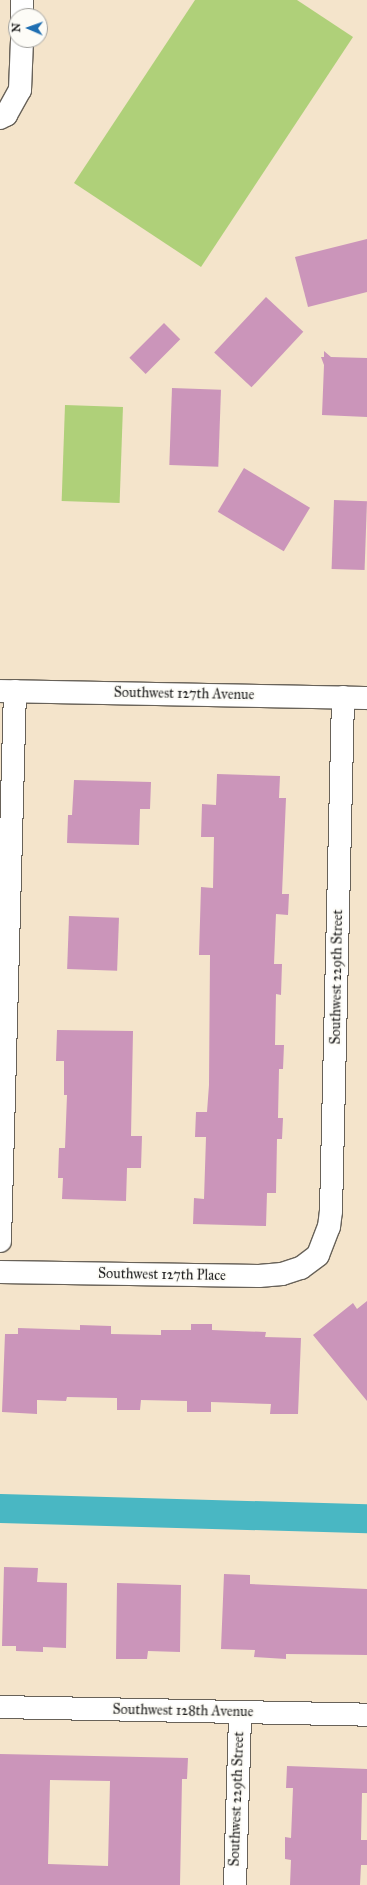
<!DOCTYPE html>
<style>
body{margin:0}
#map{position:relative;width:367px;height:1885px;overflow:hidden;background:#f4e4cb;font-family:"IM FELL Great Primer",serif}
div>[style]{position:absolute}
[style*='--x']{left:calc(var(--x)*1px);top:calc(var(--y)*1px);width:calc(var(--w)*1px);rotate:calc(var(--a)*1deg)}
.green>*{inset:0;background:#afd079;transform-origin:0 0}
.canal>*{height:29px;margin:-14.5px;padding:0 14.5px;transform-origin:14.5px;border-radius:14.5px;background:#49b7c3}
.building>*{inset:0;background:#cb95ba;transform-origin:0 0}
.roads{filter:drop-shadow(1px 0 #686259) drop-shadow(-1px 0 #686259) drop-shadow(0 1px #686259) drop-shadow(0 -1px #686259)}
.street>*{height:22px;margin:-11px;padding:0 11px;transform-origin:11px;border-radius:11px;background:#fff}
span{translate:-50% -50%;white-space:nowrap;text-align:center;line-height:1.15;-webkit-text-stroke:4px #fdfcf7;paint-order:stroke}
.street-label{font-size:14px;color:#1c1c1c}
.north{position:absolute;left:8px;top:8px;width:40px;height:40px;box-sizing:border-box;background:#fdfcf7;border:1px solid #a3a29f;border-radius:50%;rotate:272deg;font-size:11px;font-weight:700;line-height:16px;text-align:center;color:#1c1c1c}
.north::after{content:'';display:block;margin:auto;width:14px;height:18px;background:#1f6fb2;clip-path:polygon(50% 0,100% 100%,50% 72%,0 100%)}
</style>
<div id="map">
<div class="green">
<i style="clip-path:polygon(195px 0,297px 0,353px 37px,201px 267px,74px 183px)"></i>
<i style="left:65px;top:405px;width:58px;height:96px;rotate:2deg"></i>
</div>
<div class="canal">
<i style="--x:0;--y:1508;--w:367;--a:1.6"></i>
</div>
<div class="building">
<i style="clip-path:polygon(367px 239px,367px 292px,308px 307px,295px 257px)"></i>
<i style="left:266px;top:297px;width:51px;height:76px;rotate:43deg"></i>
<i style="left:164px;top:323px;width:23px;height:49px;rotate:45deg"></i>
<i style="clip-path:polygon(324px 351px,331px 357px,367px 358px,367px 417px,322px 415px,324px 365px,321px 357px,324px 357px)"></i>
<i style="left:172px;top:388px;width:49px;height:77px;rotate:2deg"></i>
<i style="left:244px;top:468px;width:77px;height:51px;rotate:31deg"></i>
<i style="left:334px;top:500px;width:33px;height:69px;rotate:2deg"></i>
<i style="clip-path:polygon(217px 774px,280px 776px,279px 798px,286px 798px,282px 894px,289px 894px,288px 915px,276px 914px,274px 964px,282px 964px,281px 995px,276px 994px,275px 1045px,284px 1045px,283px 1069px,279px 1069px,278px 1118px,283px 1118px,282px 1139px,277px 1139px,276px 1193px,267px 1193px,266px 1226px,193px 1224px,194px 1198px,204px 1199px,206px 1137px,195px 1137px,196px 1112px,207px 1112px,209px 1085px,210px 955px,199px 955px,201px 887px,213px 888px,214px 837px,201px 837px,202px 804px,216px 805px)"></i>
<i style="clip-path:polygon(74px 780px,151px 782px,150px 809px,140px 809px,139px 845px,67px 843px,68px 815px,72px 815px)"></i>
<i style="left:69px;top:916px;width:50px;height:53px;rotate:2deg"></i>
<i style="clip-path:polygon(57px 1030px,133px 1031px,131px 1136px,142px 1136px,141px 1168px,127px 1168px,126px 1201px,62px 1199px,63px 1178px,58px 1178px,59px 1148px,65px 1148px,67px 1095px,64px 1095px,64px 1061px,56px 1061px)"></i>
<i style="clip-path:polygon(367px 1301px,367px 1401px,313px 1335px,353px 1303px,357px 1309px)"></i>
<i style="clip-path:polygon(191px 1324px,212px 1324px,212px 1330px,266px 1332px,265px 1337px,301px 1338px,298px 1414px,270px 1414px,271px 1404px,211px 1402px,211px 1412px,187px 1412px,187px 1401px,141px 1400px,140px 1410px,117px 1410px,117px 1398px,67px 1397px,66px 1401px,37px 1400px,37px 1414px,2px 1412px,5px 1334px,18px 1334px,18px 1328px,80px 1330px,80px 1325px,111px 1326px,111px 1334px,161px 1335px,161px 1330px,191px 1330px)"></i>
<i style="clip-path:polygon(4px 1567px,38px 1568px,37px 1582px,67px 1583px,66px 1648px,43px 1647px,43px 1652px,16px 1651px,16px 1646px,2px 1646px)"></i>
<i style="clip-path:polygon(224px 1574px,250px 1575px,250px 1584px,367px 1589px,367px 1655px,286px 1654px,286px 1659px,254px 1657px,255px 1650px,221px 1649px)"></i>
<i style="clip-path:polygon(117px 1583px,181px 1585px,180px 1652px,148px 1651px,147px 1659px,116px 1659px)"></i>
<i style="clip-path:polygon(evenodd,0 1754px,188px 1758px,187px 1779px,182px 1779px,180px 1885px,0 1885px,0 1754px,50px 1780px,110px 1781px,108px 1866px,48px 1864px,50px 1780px)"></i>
<i style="clip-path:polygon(287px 1766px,367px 1769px,367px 1793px,362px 1793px,361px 1840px,367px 1840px,367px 1865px,361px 1865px,360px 1885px,290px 1885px,291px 1860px,285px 1859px,285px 1837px,291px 1838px,293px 1788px,286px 1788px)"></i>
</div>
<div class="roads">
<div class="street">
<i style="--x:22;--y:16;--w:16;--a:-90"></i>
<i style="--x:0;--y:118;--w:7;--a:-27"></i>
<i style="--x:6;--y:115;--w:29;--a:-61"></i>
<i style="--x:20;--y:90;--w:50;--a:-87.7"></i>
<i style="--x:0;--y:691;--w:367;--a:1.1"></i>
<i style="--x:0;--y:1241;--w:550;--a:-88.44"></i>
<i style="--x:0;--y:1272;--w:259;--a:0.9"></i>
<i style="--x:259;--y:1276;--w:23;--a:-5"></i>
<i style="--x:282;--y:1274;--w:20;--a:-18"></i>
<i style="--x:301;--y:1268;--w:21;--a:-37"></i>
<i style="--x:318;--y:1255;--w:30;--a:-69"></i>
<i style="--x:329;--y:1227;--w:16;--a:-83"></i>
<i style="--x:331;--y:1211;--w:514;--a:-88.66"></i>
<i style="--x:0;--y:1707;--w:367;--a:1.2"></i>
<i style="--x:235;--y:1885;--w:173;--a:-88.3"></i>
</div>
</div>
<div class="street-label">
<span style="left:184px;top:694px;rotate:1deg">Southwest 127th Avenue</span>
<span style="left:337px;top:977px;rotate:-89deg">Southwest 229th Street</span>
<span style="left:162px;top:1275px;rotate:1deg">Southwest 127th Place</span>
<span style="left:183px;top:1711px;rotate:1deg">Southwest 128th Avenue</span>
<span style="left:237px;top:1799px;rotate:-88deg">Southwest 229th Street</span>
</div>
<div class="north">N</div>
</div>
